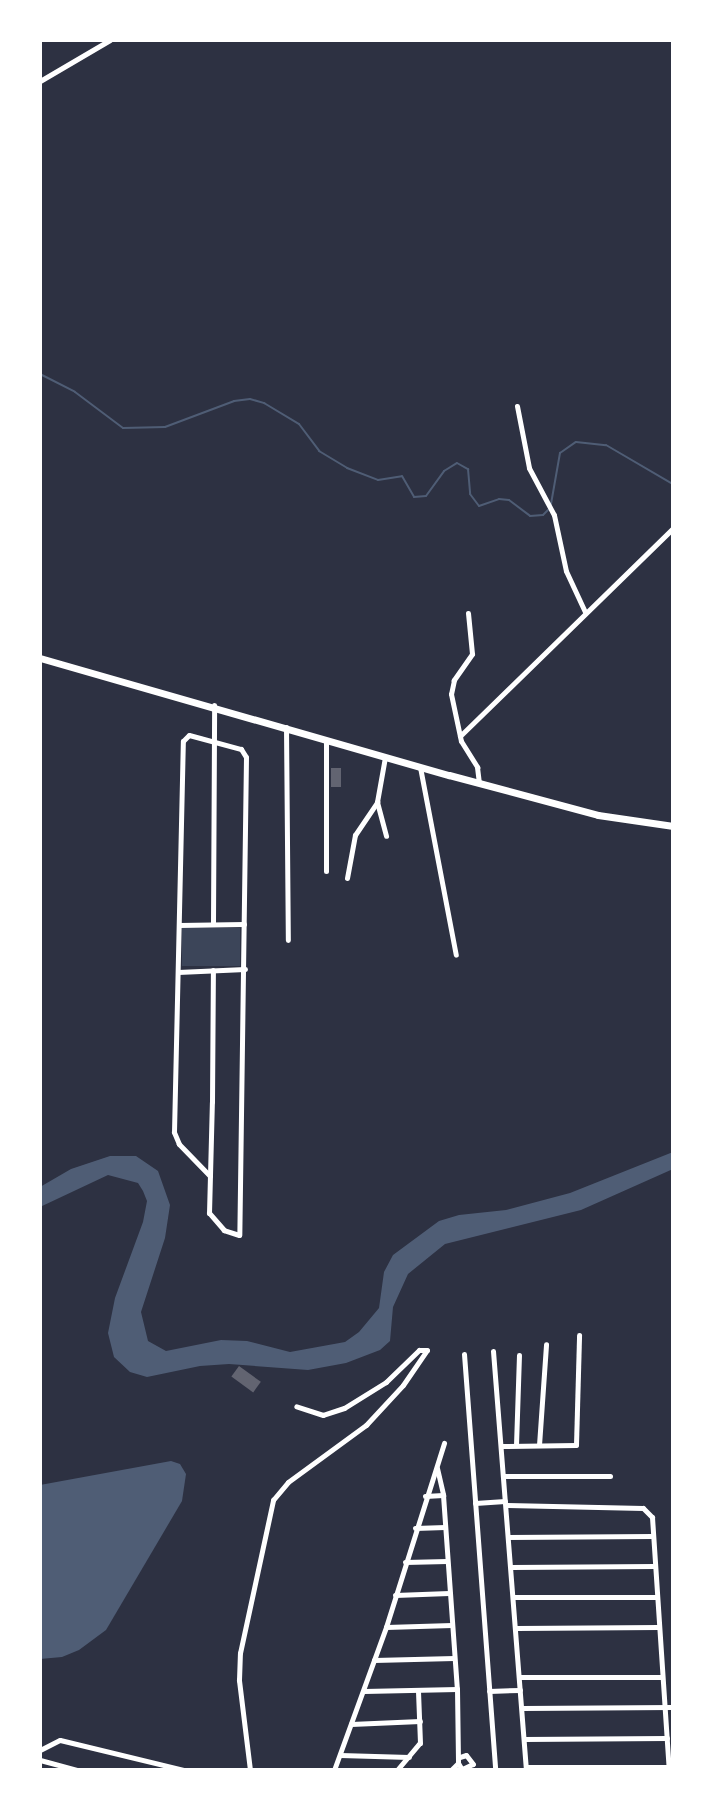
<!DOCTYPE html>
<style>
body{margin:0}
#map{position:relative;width:713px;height:1810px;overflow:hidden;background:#2d3142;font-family:"Varela Round",sans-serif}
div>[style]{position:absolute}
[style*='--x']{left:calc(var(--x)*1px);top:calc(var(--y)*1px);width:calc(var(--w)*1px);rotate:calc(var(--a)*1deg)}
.green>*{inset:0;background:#3c4559;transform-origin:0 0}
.water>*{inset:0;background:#4f5d75}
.stream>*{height:2px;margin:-1px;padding:0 1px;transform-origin:1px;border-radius:1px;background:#4f5d75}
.building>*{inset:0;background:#626471;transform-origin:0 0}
.minor>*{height:5px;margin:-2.5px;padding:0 2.5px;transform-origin:2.5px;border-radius:2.5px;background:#fff}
.primary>*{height:7px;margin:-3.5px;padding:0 3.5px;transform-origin:3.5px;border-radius:3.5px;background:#fff}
span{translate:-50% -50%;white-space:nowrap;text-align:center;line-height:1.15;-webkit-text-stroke:6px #fff;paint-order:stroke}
.frame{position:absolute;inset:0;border:42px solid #fff;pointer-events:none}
</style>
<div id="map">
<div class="green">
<i style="left:240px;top:928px;width:38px;height:58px;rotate:90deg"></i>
</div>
<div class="water">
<i style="clip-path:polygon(673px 1152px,673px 1169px,581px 1210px,445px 1244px,408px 1274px,393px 1307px,390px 1341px,380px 1350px,346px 1363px,308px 1370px,229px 1364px,200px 1366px,147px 1377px,130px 1372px,114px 1357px,108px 1333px,115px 1298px,143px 1222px,147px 1201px,143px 1191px,138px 1183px,108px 1175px,40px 1207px,40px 1187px,71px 1169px,110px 1156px,136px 1156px,158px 1171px,170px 1205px,165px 1238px,141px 1312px,148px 1341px,166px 1351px,221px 1340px,247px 1341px,290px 1352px,345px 1342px,359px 1332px,379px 1308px,384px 1272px,393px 1255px,439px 1221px,459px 1215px,506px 1210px,570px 1193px)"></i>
<i style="clip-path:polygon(171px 1461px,180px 1464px,186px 1474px,182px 1501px,106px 1630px,79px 1650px,62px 1657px,40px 1659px,40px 1485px)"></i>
</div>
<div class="stream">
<i style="--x:40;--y:374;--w:39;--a:27"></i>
<i style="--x:75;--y:392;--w:60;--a:36.9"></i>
<i style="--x:123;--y:428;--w:42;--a:-1.4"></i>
<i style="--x:165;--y:427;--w:74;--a:-20.6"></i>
<i style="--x:234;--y:401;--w:16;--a:-7"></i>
<i style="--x:250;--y:399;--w:15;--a:16"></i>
<i style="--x:264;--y:403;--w:41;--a:31"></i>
<i style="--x:299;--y:424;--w:34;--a:53"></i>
<i style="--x:319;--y:451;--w:33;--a:31"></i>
<i style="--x:347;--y:468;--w:33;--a:21"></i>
<i style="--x:378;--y:480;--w:24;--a:-9"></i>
<i style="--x:402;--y:476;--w:24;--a:60"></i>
<i style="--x:414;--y:497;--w:12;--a:-5"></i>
<i style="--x:426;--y:496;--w:31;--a:-54"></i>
<i style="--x:444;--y:471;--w:15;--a:-32"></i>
<i style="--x:457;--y:463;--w:13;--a:29"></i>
<i style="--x:468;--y:469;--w:25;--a:85"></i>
<i style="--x:470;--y:494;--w:15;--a:53"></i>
<i style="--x:479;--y:506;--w:21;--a:-19"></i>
<i style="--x:499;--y:499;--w:10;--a:6"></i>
<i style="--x:509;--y:500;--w:26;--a:37"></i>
<i style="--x:530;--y:516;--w:13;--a:-4"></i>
<i style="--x:543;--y:515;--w:7;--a:-45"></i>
<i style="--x:551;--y:504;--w:52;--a:-80"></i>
<i style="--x:560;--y:453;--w:19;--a:-35"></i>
<i style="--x:576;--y:442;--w:30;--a:6"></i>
<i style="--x:606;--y:445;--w:75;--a:30.3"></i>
</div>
<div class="building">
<i style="left:331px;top:768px;width:10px;height:19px"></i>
<i style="left:239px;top:1366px;width:27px;height:13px;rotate:36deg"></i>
</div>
<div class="minor">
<i style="--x:40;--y:81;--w:81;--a:-30.4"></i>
<i style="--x:517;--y:406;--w:63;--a:79"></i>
<i style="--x:529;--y:468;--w:53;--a:62"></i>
<i style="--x:554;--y:515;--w:57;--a:77.9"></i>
<i style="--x:566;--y:571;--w:45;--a:65.1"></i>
<i style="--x:468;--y:613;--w:41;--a:84.4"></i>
<i style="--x:472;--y:654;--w:32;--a:125"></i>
<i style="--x:454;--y:680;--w:14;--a:102"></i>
<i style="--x:451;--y:694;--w:48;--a:78"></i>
<i style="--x:461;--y:741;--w:31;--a:58"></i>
<i style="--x:477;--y:767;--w:16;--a:83"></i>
<i style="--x:286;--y:727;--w:213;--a:89.5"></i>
<i style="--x:460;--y:736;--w:298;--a:-44.3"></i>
<i style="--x:385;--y:757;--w:46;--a:100.1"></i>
<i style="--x:377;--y:802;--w:35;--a:75"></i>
<i style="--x:420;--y:767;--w:191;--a:79.2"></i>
<i style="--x:326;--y:871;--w:131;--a:-90"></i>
<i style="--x:347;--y:878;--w:44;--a:-79.5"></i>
<i style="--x:355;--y:835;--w:40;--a:-56"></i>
<i style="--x:213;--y:924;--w:219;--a:-89.7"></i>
<i style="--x:179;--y:925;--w:65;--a:-0.9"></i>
<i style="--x:178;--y:972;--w:67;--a:-2.6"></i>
<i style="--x:210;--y:1176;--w:45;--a:-134.1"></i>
<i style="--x:179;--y:1144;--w:13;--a:-113"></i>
<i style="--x:174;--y:1132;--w:391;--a:-88.7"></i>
<i style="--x:183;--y:741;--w:8;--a:-45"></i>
<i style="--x:189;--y:735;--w:54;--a:15.1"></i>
<i style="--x:241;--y:749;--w:9;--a:58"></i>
<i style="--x:246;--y:757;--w:478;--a:90.8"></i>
<i style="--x:239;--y:1235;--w:16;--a:-162"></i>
<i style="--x:224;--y:1230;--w:23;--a:-131"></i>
<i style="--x:209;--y:1213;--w:111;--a:-88.5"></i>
<i style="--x:212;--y:1102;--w:132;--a:-89.6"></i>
<i style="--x:493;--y:1351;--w:420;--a:85.5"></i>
<i style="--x:464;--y:1354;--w:417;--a:85.7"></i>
<i style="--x:516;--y:1445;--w:90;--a:-88.1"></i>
<i style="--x:539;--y:1445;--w:101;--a:-86"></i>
<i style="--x:501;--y:1446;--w:75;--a:-0.8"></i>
<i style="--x:576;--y:1445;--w:110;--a:-88.4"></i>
<i style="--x:437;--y:1468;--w:28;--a:77"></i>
<i style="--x:443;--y:1495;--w:195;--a:85.9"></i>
<i style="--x:457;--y:1689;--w:74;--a:89.2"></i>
<i style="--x:458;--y:1763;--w:6;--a:59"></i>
<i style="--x:503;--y:1476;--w:107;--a:0"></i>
<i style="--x:425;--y:1496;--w:18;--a:-3"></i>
<i style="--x:475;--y:1503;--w:30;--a:-4"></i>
<i style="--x:506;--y:1505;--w:137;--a:1.3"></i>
<i style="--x:643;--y:1508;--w:13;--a:45"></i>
<i style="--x:652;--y:1517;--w:254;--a:86.2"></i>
<i style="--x:415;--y:1528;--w:30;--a:-2"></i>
<i style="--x:508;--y:1537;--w:145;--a:-0.4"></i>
<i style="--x:405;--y:1562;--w:42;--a:-1.4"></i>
<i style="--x:511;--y:1567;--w:144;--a:-0.4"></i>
<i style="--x:395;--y:1595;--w:54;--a:-2.1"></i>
<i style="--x:513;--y:1597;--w:144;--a:0"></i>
<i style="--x:386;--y:1627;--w:66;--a:-1.7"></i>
<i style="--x:516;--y:1628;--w:143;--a:-0.4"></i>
<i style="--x:374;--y:1660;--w:80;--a:-1.4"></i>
<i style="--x:519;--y:1677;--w:143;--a:0"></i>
<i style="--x:364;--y:1691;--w:93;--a:-1.2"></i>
<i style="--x:489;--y:1691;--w:31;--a:-2"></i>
<i style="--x:522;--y:1708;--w:151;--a:-0.4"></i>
<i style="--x:351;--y:1724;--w:69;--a:-2.5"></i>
<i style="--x:524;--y:1739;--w:143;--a:-0.4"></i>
<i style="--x:40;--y:1750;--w:22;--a:-27"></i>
<i style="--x:60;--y:1740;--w:128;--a:13.6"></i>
<i style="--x:340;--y:1755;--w:69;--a:1.7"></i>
<i style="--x:40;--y:1760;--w:38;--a:15"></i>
<i style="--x:526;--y:1767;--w:143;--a:0"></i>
<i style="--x:250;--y:1770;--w:91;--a:-97"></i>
<i style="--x:239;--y:1680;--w:27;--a:-88"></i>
<i style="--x:240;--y:1653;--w:157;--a:-77.8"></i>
<i style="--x:273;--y:1500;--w:23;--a:-50"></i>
<i style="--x:288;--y:1482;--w:97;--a:-36.2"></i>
<i style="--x:366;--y:1425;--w:54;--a:-47.2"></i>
<i style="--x:403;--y:1385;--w:42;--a:-55.6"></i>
<i style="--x:427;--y:1350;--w:8;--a:180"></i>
<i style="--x:419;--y:1350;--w:46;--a:135.9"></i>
<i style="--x:386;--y:1382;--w:49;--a:148.2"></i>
<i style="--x:344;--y:1408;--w:22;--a:162"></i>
<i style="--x:323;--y:1415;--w:28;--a:-162"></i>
<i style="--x:334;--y:1770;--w:152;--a:-70"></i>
<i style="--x:386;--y:1627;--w:193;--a:-72.5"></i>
<i style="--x:397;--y:1770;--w:35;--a:-50"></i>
<i style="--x:420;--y:1743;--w:53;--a:-92.2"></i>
<i style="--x:451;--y:1770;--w:10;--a:-45"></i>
<i style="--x:460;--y:1770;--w:14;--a:-25"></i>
<i style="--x:473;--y:1764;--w:11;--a:-128"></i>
<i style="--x:466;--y:1755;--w:6;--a:162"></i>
</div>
<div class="primary">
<i style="--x:40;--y:658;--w:425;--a:16"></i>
<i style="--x:449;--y:775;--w:154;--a:15"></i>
<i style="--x:598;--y:815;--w:76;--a:8.3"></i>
</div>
<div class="frame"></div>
</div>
